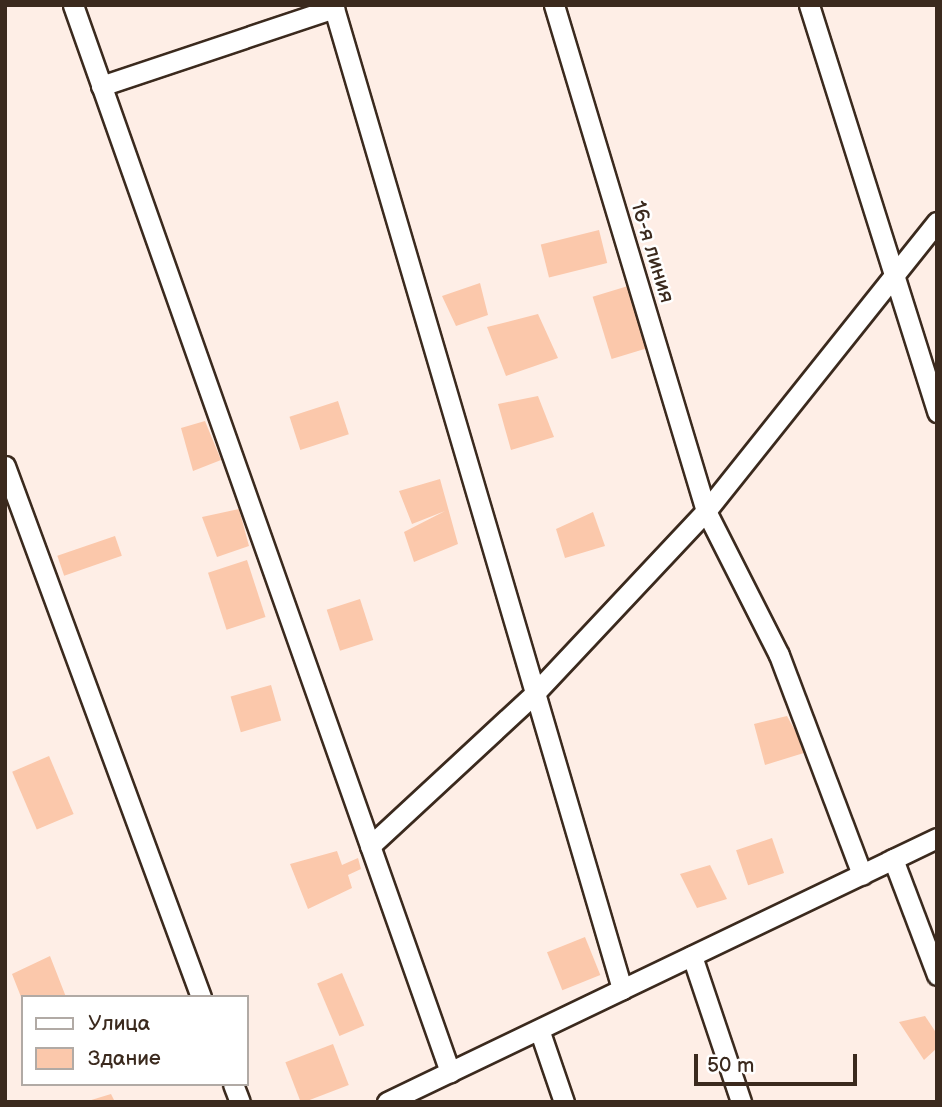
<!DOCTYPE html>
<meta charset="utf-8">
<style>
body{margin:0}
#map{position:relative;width:942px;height:1107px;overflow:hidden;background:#feeee6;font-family:"Balsamiq Sans",sans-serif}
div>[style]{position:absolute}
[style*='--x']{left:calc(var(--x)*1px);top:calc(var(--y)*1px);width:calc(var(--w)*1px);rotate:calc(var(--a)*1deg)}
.building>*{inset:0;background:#fbc8ab;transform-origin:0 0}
.roads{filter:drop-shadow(2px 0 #3b2a1e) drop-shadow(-2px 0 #3b2a1e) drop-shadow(0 2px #3b2a1e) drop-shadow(0 -2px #3b2a1e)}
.minor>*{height:19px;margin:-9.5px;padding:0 9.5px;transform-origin:9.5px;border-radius:9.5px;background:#fff}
span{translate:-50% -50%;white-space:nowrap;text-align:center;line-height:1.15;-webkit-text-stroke:5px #fff;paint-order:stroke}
.street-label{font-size:21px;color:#3b2a1e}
.frame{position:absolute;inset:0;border:7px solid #3b2a1e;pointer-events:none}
.legend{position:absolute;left:21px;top:995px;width:228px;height:91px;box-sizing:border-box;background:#fff;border:2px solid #b1aaa5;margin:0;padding:9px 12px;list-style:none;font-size:21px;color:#3b2a1e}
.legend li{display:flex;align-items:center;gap:14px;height:35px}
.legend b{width:35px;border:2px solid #b1aaa5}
.scale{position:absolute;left:694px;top:1054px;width:163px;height:32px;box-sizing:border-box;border:4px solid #3b2a1e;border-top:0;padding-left:9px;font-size:21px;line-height:24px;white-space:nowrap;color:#3b2a1e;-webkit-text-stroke:5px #fff;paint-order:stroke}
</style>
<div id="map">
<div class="building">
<i style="left:599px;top:230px;width:34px;height:60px;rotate:76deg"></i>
<i style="clip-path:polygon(480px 283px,488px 315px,456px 326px,442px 296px)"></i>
<i style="left:628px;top:286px;width:65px;height:37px;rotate:73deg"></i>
<i style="clip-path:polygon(538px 314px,558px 358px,506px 376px,487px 327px)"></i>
<i style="clip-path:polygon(538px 396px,554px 437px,511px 450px,498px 404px)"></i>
<i style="left:338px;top:401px;width:35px;height:51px;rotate:72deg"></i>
<i style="clip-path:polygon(205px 421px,221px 460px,193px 471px,181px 428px)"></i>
<i style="clip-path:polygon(440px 479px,458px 544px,414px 562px,404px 532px,445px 511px,412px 524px,399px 491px)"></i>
<i style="clip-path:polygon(239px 509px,249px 546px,217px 557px,202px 517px)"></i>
<i style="clip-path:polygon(593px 512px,605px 546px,565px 558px,556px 529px)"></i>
<i style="left:115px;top:536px;width:21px;height:61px;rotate:71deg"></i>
<i style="left:247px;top:560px;width:60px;height:41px;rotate:72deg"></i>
<i style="left:360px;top:599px;width:43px;height:35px;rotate:72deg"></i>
<i style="left:271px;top:685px;width:37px;height:42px;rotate:74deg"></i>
<i style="clip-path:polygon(787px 716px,807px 752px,765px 765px,754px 724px)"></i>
<i style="left:49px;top:756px;width:63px;height:40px;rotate:67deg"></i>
<i style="left:772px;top:838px;width:37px;height:38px;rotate:71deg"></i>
<i style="clip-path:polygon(337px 851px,342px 865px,358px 858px,361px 869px,348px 875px,352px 888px,308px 909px,290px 864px)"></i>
<i style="clip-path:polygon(710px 865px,727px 899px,697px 908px,680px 874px)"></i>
<i style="left:585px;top:937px;width:41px;height:41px;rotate:68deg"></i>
<i style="clip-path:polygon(50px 956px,66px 997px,23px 997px,23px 1002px,12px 974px)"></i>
<i style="left:342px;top:973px;width:57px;height:27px;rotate:67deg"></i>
<i style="clip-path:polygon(925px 1016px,937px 1034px,937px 1048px,924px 1060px,899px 1022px)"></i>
<i style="left:333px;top:1044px;width:44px;height:51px;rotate:69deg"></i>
<i style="clip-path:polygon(111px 1094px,115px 1102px,88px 1102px,88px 1101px)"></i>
</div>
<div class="roads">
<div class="minor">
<i style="--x:73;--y:5;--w:1132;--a:70.54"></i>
<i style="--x:333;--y:5;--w:1026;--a:73.63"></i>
<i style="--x:554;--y:5;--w:528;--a:73.28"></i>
<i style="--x:706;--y:511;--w:161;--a:63.1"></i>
<i style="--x:779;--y:655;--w:235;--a:69.3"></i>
<i style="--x:809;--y:5;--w:427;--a:72.5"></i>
<i style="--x:101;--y:86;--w:246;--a:-18.5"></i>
<i style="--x:5;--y:466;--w:566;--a:69.74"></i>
<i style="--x:370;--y:846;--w:225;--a:-42.8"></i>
<i style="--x:535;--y:693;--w:250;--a:-46.8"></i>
<i style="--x:706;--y:511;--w:370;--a:-51.4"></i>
<i style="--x:893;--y:859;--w:124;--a:69.2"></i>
<i style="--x:692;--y:956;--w:154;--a:71.4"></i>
<i style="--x:540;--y:1032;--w:74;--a:71.1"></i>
<i style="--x:233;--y:1084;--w:19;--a:69"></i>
<i style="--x:387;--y:1102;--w:610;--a:-25.64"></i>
</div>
</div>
<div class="street-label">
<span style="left:652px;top:252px;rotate:73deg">16-я линия</span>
</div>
<div class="frame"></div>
<ul class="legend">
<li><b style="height:9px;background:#fff"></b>Улица</li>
<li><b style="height:19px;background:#fbc8ab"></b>Здание</li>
</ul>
<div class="scale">50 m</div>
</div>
